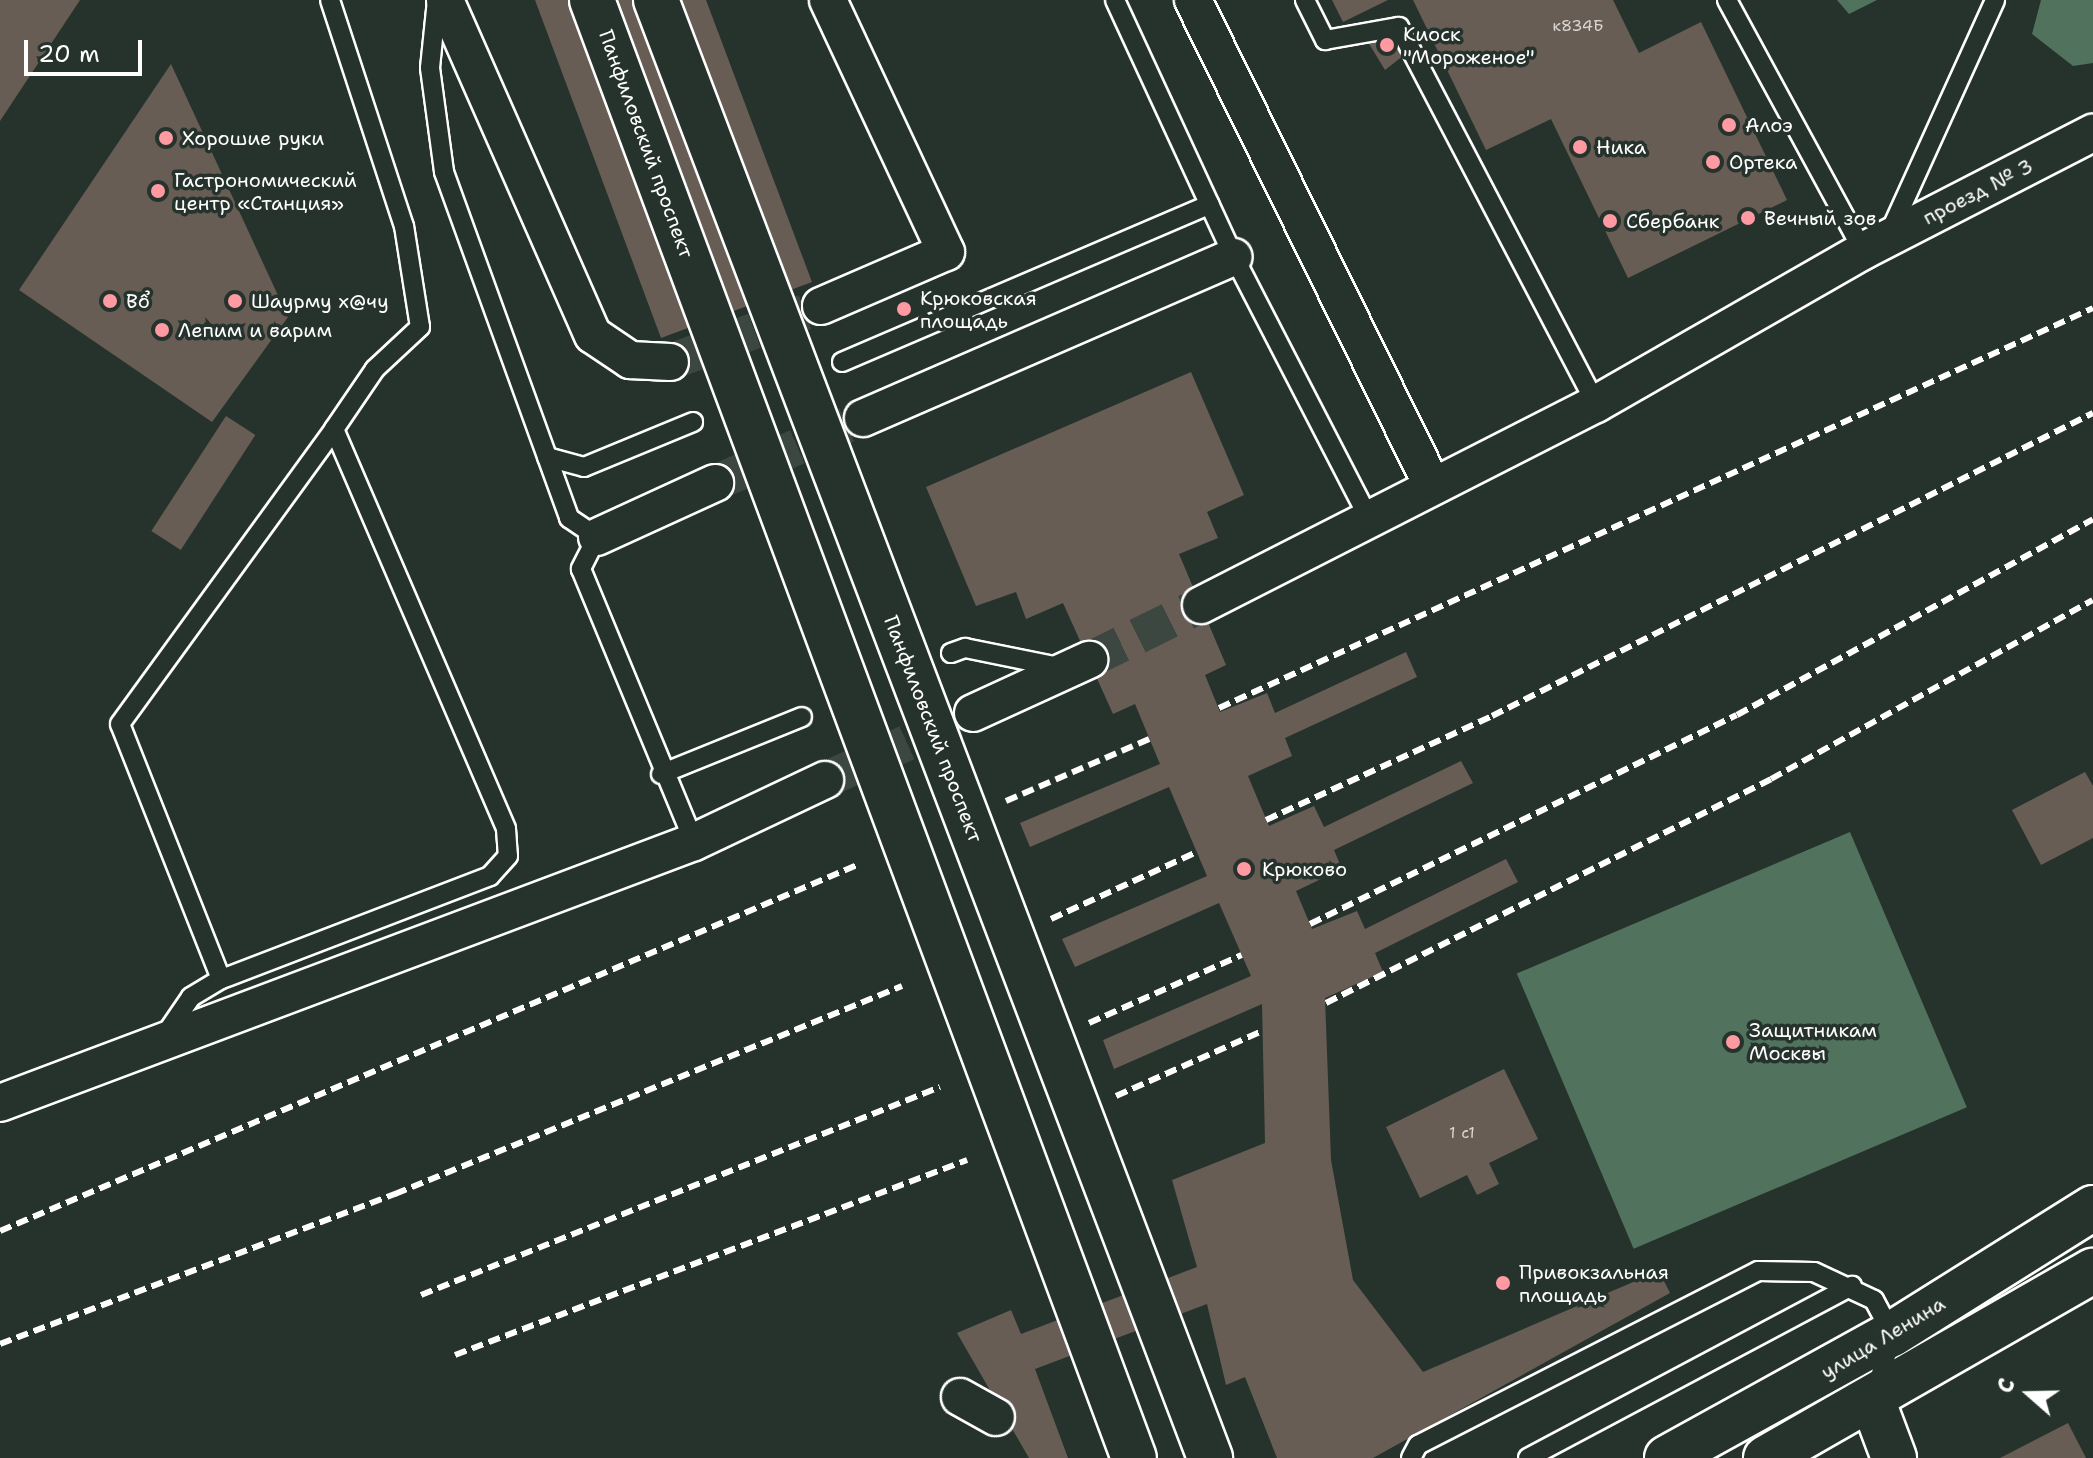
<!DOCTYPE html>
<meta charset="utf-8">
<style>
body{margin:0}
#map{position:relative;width:2093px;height:1458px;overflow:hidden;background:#26332d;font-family:"Shantell Sans",sans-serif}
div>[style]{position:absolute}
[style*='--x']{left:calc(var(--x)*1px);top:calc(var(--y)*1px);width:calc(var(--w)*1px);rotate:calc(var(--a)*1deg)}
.green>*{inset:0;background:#51725c;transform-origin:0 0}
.building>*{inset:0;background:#685d55;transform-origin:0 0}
.street-tunnel>*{height:36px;margin-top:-18px;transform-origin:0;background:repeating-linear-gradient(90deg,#3c4742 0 36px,transparent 0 54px)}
.roads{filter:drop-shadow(2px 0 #fff) drop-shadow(-2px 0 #fff) drop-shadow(0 2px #fff) drop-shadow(0 -2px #fff)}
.lane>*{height:18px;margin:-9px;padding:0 9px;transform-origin:9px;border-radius:9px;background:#26332d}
.street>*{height:36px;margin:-18px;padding:0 18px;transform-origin:18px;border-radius:18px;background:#26332d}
.secondary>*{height:44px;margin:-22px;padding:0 22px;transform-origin:22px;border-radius:22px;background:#26332d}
.rail>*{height:6px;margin-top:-3px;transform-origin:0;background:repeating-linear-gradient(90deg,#fff 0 12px,transparent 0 18px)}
.bridges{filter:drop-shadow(2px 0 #fff) drop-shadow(-2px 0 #fff) drop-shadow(0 2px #fff) drop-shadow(0 -2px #fff)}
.primary-bridge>*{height:44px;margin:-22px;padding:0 22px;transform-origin:22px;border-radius:22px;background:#26332d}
.dots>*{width:22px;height:22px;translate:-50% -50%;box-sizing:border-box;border:4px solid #26332d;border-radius:50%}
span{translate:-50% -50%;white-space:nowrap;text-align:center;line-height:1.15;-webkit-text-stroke:7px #26332d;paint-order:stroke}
.number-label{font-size:16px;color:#d9d6d4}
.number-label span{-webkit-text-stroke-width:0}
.poi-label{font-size:20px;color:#fff}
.left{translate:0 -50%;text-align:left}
.street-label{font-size:20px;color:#fff}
.north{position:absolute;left:1989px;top:1354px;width:80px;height:80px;-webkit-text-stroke:6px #26332d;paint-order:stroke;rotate:290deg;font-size:22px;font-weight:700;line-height:32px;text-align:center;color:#fff}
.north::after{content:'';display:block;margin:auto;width:28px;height:36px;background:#fff;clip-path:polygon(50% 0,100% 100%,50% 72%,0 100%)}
.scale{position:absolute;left:24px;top:40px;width:118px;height:36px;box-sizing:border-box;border:4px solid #fff;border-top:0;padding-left:10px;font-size:24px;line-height:28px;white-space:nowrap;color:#fff;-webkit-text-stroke:6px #26332d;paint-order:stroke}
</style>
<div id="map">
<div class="green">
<i style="clip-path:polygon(1837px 0,1877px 0,1849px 14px)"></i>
<i style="clip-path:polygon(2041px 0,2093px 0,2093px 63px,2073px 66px,2032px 34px)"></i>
<i style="left:1850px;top:832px;width:299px;height:362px;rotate:67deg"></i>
</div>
<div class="building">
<i style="clip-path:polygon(0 0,80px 0,0 121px)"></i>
<i style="clip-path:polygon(535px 0,706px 0,812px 282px,661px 338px)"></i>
<i style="clip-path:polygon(1332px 0,1388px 0,1343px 22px)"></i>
<i style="clip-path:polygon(1413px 0,1613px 0,1639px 53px,1701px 22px,1787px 200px,1628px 278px,1551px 119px,1486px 150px)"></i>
<i style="clip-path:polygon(1397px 30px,1408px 52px,1385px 70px,1365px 37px)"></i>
<i style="clip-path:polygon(171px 64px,288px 317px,212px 422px,19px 290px)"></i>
<i style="clip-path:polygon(1191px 372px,1244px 495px,1207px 512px,1218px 538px,1179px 554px,1226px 665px,1205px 675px,1220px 712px,1267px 693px,1275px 713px,1406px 652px,1417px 677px,1285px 738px,1292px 756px,1248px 776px,1269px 826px,1314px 806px,1324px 827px,1461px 761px,1473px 783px,1334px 850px,1342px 869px,1296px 891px,1312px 929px,1357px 911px,1365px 929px,1506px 859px,1518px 882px,1375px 953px,1383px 972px,1325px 998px,1331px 1160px,1353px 1280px,1423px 1372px,1659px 1271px,1670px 1293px,1373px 1458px,1277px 1458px,1245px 1377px,1226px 1385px,1207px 1304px,1035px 1369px,1068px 1458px,1029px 1458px,957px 1333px,1011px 1310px,1021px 1334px,1197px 1267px,1172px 1180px,1265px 1143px,1262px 1004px,1114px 1069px,1103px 1040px,1251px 976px,1219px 903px,1075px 967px,1062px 939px,1207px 876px,1169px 787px,1030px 847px,1020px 823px,1160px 764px,1135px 704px,1113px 714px,1063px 603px,1026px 619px,1016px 592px,976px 606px,926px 487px)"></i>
<i style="left:226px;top:416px;width:35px;height:137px;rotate:33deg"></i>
<i style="clip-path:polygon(2085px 772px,2093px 786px,2093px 838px,2041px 865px,2012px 810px)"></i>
<i style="clip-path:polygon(1504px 1069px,1538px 1139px,1489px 1163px,1499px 1184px,1477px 1195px,1467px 1175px,1420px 1198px,1386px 1127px)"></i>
<i style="clip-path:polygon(2068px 1423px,2086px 1458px,2000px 1458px)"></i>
</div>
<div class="street-tunnel">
<i style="--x:670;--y:362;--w:161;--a:-20.3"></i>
<i style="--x:715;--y:483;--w:162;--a:-23.7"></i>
<i style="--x:1089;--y:660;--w:125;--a:-26.2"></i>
<i style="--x:825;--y:780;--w:162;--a:-24.4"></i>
</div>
<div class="roads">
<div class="lane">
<i style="--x:330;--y:0;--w:238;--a:71.9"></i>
<i style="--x:404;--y:226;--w:102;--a:81"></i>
<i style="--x:420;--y:327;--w:62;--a:137"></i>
<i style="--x:375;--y:369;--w:73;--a:124.3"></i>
<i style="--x:437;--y:0;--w:68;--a:95.9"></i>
<i style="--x:430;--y:68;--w:105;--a:82.3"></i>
<i style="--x:444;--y:172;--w:368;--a:70.1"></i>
<i style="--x:569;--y:518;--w:34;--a:34"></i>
<i style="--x:597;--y:537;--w:36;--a:117"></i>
<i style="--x:581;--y:569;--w:295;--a:67.5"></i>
<i style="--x:1115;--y:0;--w:283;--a:65.2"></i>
<i style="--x:1234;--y:257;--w:297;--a:62.7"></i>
<i style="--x:1305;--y:0;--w:45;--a:63.4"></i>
<i style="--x:1325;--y:40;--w:75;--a:-10"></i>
<i style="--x:1399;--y:27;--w:425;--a:62.4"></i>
<i style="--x:1727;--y:0;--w:285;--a:61.5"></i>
<i style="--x:1889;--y:234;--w:257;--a:-65.6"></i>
<i style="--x:842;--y:362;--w:400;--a:-23.2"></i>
<i style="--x:547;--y:457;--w:38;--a:15"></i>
<i style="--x:584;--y:467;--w:118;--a:-22.4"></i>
<i style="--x:951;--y:653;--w:15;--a:-20"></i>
<i style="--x:965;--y:648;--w:100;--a:11.5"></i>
<i style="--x:661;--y:774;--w:152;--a:-22"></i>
<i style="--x:165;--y:1035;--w:46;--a:-55.6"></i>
<i style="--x:191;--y:997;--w:35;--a:-31"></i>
<i style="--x:221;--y:979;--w:274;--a:-111.6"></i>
<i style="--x:120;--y:724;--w:364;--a:-54"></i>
<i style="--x:334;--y:429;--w:435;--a:66.7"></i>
<i style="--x:506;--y:829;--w:27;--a:86"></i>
<i style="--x:508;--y:856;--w:27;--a:132"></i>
<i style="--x:490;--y:876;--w:288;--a:159"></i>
<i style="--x:1411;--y:1458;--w:15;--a:-62"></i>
<i style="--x:1418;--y:1445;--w:382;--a:-27.1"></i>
<i style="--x:1758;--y:1271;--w:56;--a:1"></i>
<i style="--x:1814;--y:1272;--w:66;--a:25"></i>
<i style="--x:1874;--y:1300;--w:38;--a:62"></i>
<i style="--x:1892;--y:1334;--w:56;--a:105.5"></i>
<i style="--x:1528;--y:1458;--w:367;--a:-28"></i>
</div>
<div class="street">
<i style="--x:445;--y:0;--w:366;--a:66.2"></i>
<i style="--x:593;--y:335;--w:45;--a:34"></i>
<i style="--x:630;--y:360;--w:40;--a:2.9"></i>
<i style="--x:1193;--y:0;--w:541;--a:63.77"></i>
<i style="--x:821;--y:306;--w:136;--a:-23.4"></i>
<i style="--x:946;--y:252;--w:278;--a:-115.1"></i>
<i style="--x:863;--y:418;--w:404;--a:-23.5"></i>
<i style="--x:597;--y:537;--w:130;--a:-24.6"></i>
<i style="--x:1201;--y:605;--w:443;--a:-27"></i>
<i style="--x:1596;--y:404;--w:308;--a:-29.8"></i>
<i style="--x:1863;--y:251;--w:259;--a:-27.2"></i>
<i style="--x:973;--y:713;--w:128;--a:-24.6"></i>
<i style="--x:0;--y:1103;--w:741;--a:-20.61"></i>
<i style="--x:694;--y:842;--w:145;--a:-25.3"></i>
<i style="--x:960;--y:1397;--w:41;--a:29.1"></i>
</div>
<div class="secondary">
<i style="--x:1873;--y:1402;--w:60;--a:69.4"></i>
<i style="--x:1667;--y:1458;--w:257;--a:-28.9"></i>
<i style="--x:1892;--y:1334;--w:237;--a:-32.1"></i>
<i style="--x:1766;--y:1458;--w:377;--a:-29.8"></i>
</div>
</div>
<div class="rail">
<i style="--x:1219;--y:708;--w:961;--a:-24.59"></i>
<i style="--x:1006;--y:801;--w:156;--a:-23.4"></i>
<i style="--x:1266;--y:820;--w:249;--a:-24.7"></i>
<i style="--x:1492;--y:716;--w:673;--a:-26.76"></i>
<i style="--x:1051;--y:919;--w:161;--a:-24.7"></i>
<i style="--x:1310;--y:924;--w:475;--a:-26.1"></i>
<i style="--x:1737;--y:715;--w:406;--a:-28.8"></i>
<i style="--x:1326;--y:1003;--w:498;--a:-26.7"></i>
<i style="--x:1771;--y:779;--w:368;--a:-29.1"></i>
<i style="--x:1089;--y:1023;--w:167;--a:-24"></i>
<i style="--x:1116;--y:1096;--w:160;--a:-24"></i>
<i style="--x:0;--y:1231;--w:932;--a:-23.13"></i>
<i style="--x:421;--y:1295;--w:559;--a:-21.84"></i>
<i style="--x:0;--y:1344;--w:423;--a:-20.8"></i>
<i style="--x:395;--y:1194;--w:548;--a:-22.31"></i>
<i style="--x:455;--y:1355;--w:548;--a:-20.85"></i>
</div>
<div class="bridges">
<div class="primary-bridge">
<i style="--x:592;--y:0;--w:1555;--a:69.61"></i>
<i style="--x:656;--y:0;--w:1560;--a:69.19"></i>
</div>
</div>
<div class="dots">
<i style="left:1387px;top:45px;background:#ff9aa2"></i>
<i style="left:1729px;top:125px;background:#ff9aa2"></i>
<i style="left:166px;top:138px;background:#ff9aa2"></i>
<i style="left:1580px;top:147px;background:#ff9aa2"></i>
<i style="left:1713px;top:162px;background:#ff9aa2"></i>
<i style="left:158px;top:191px;background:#ff9aa2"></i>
<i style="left:1748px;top:218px;background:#ff9aa2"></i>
<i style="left:1610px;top:221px;background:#ff9aa2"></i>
<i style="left:110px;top:301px;background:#ff9aa2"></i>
<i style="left:235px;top:301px;background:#ff9aa2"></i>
<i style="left:904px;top:309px;background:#ff9aa2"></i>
<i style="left:162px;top:330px;background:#ff9aa2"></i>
<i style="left:1244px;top:869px;background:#ff9aa2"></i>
<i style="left:1733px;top:1042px;background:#ff9aa2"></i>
<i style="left:1503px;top:1283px;background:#ff9aa2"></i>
</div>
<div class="number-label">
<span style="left:1578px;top:26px">к834Б</span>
<span style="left:1462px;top:1133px">1 с1</span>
</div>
<div class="poi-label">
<span class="left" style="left:1403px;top:46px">Киоск<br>"Мороженое"</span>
<span class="left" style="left:1745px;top:125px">Алоэ</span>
<span class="left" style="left:182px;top:138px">Хорошие руки</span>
<span class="left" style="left:1596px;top:147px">Ника</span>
<span class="left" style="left:1729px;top:162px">Ортека</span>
<span class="left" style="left:174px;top:192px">Гастрономический<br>центр «Станция»</span>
<span class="left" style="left:1764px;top:218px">Вечный зов</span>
<span class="left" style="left:1626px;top:221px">Сбербанк</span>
<span class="left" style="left:920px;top:310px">Крюковская<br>площадь</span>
<span class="left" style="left:126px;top:301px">Bổ</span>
<span class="left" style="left:251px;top:301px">Шаурму х@чу</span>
<span class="left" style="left:178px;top:330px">Лепим и варим</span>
<span class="left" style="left:1262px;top:869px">Крюково</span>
<span class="left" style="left:1749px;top:1042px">Защитникам<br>Москвы</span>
<span class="left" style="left:1519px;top:1284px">Привокзальная<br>площадь</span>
</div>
<div class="street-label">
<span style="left:646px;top:144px;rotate:70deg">Панфиловский проспект</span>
<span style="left:1978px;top:192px;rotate:-27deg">проезд № 3</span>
<span style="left:933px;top:729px;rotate:69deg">Панфиловский проспект</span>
<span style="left:1883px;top:1338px;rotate:-31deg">улица Ленина</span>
</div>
<div class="north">С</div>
<div class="scale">20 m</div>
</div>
